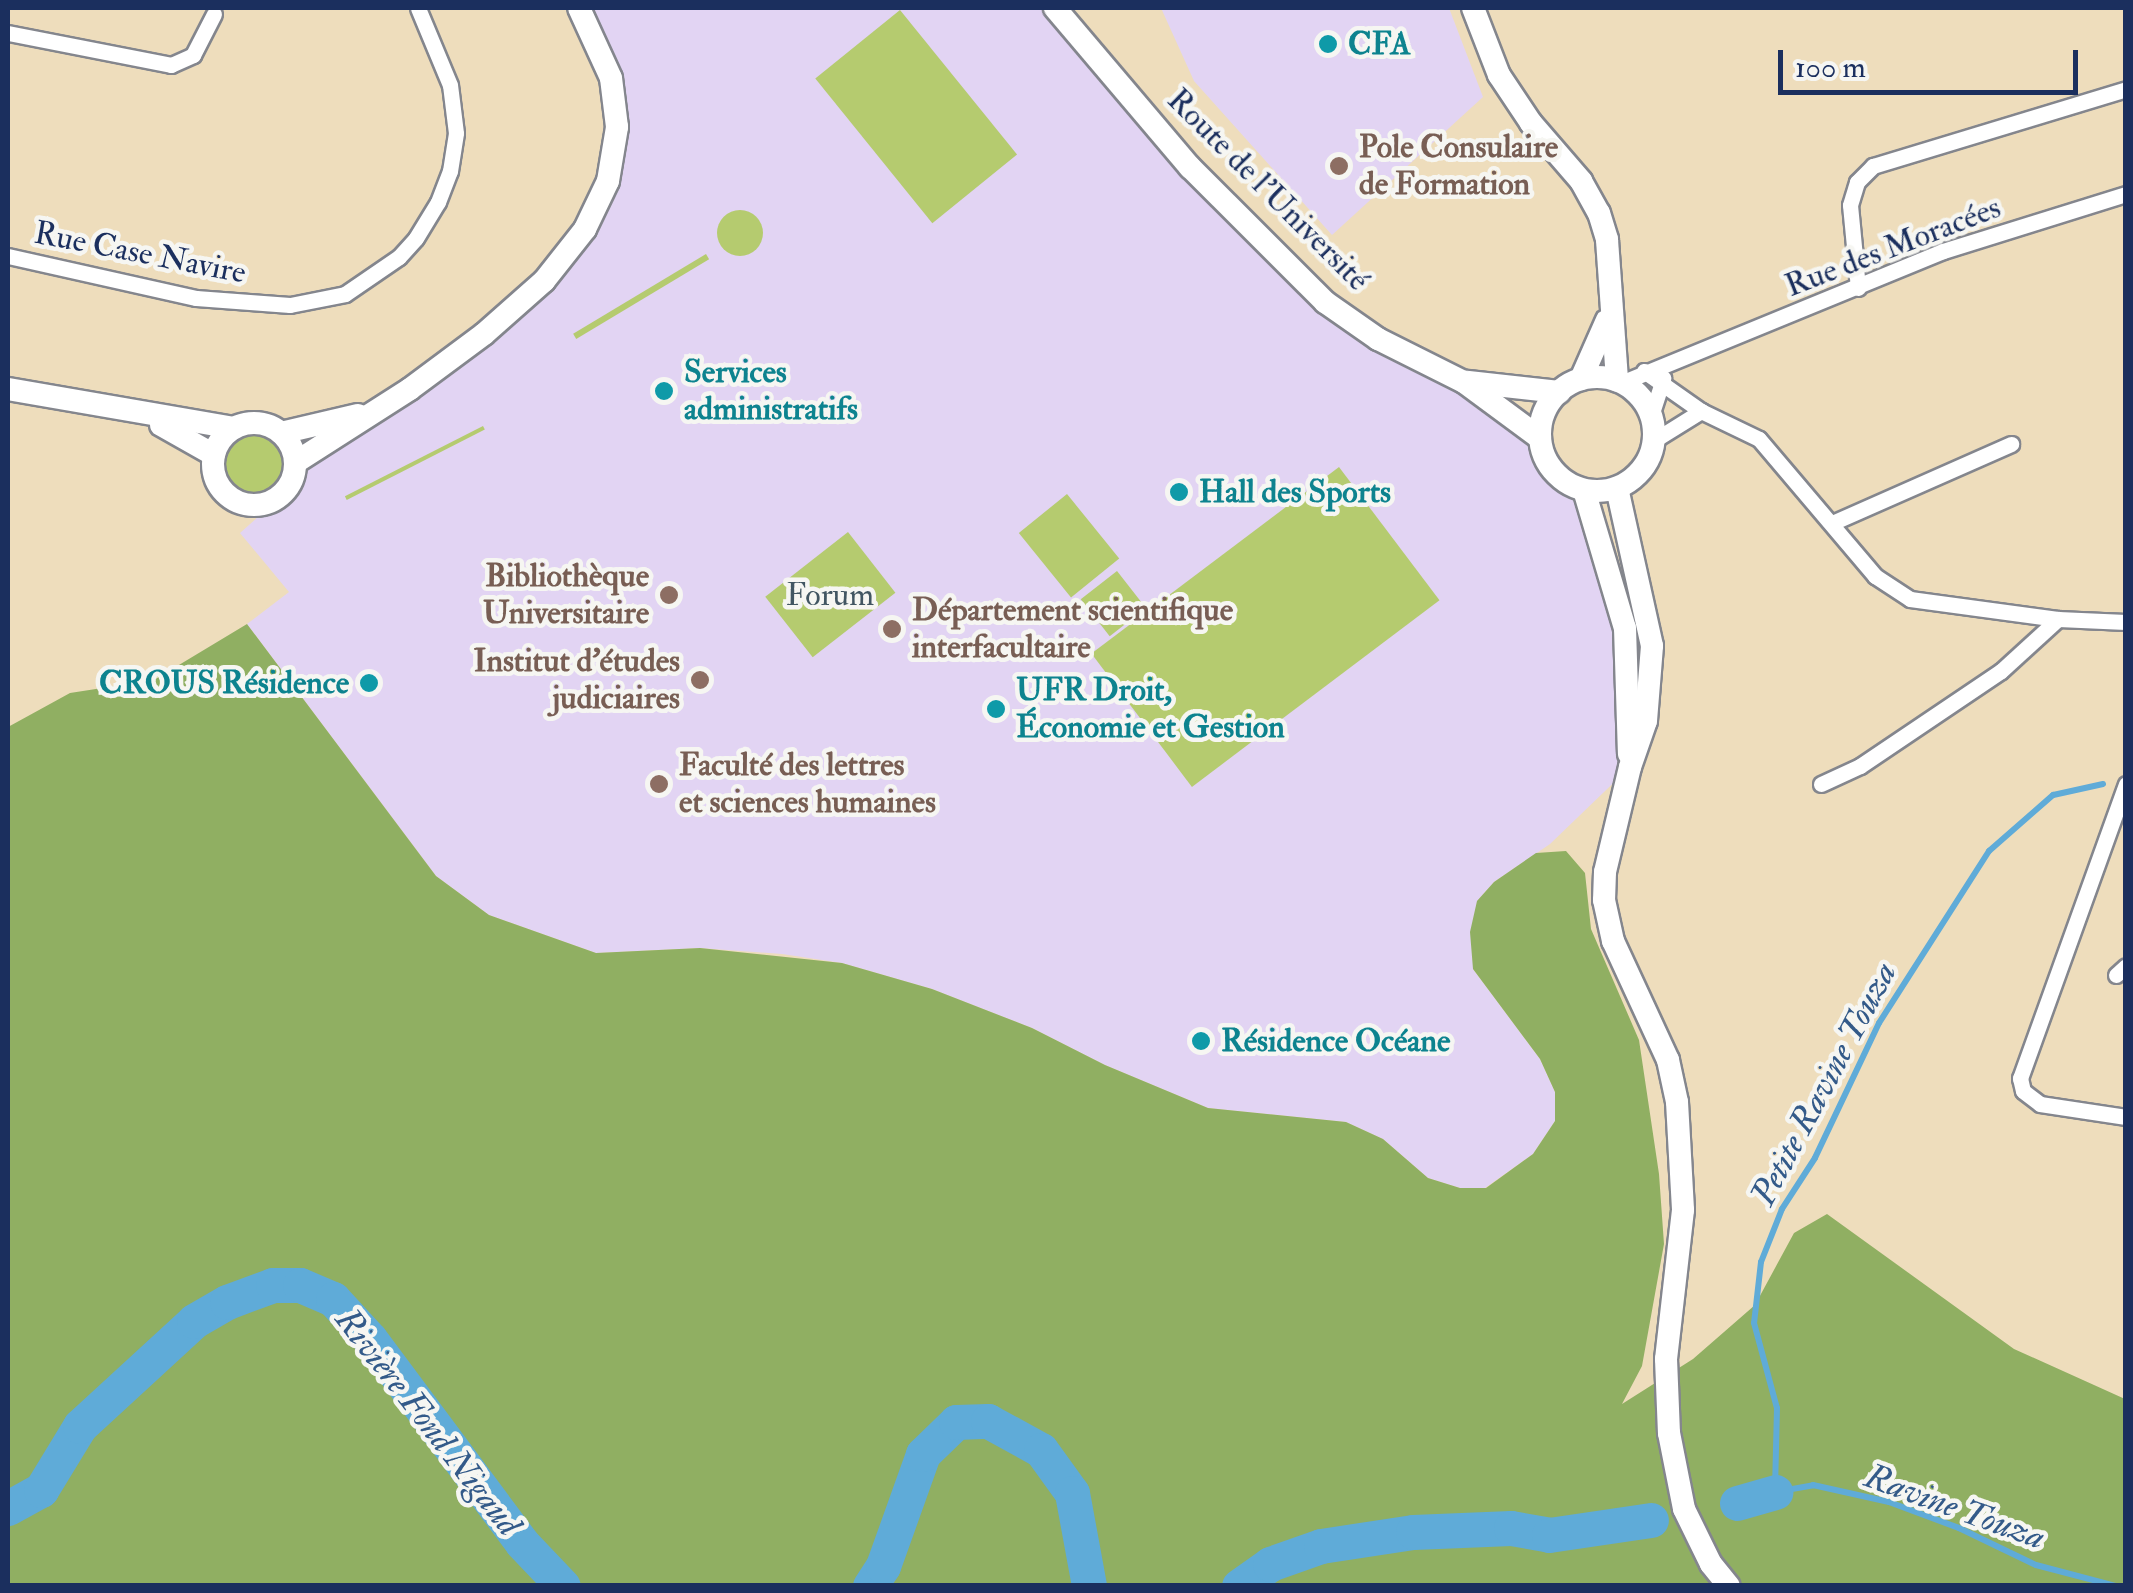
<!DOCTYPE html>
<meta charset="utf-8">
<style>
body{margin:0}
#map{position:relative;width:2133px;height:1593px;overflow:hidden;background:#eeddbc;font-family:"IM FELL Double Pica",serif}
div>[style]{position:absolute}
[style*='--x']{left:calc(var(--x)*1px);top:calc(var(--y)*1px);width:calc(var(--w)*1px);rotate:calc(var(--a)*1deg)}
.built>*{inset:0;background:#e2d4f3}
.green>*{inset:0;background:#b5cb6f;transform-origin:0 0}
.round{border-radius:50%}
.forest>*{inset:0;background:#90af62}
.stream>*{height:6px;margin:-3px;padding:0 3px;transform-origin:3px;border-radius:3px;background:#5fabd8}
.river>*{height:35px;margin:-17.5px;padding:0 17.5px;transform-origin:17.5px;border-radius:17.5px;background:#5fabd8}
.roads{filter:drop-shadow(2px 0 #84868d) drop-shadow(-2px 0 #84868d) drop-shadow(0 2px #84868d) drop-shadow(0 -2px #84868d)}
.street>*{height:15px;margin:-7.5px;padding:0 7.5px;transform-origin:7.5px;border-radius:7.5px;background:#fff}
.secondary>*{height:22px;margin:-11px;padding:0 11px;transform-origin:11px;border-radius:11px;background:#fff}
.secondary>.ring{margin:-11px;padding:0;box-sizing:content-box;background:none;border:22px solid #fff;border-radius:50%}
.dots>*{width:28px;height:28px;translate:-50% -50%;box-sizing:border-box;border:5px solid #f6f6f2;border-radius:50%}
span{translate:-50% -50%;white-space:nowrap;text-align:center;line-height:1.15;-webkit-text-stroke:9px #f6f6f2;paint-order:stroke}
.culture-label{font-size:32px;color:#0d838f;font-weight:700}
.left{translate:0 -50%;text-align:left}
.right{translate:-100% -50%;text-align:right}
.education-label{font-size:32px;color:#785e54;font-weight:700}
.street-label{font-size:32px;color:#1b2f5e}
.park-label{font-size:32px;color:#425662}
.water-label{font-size:35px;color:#335a89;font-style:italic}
.frame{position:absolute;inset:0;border:10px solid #1b2f5e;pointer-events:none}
.scale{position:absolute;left:1778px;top:50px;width:300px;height:45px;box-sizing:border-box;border:5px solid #1b2f5e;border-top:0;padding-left:12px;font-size:30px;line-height:35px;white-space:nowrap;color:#1b2f5e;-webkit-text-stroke:8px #f6f6f2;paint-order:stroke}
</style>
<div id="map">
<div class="built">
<i style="clip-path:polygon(579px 8px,1045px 8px,1325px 302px,1542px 448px,1560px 477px,1584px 490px,1616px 584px,1630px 767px,1550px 844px,1494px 882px,1477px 901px,1473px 969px,1540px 1059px,1555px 1092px,1555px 1121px,1533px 1154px,1485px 1188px,1460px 1188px,1428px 1178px,1383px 1139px,1346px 1122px,1208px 1108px,1105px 1065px,1032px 1028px,932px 989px,842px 963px,782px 954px,700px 948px,596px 953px,489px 915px,436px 876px,247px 624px,289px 592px,240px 533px,286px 492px,295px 472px,410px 389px,585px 229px,617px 127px)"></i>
<i style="clip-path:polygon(1161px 8px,1449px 8px,1483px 97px,1332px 235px,1194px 81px)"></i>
</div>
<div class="green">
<i style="left:900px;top:10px;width:186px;height:109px;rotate:51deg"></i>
<i class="round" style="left:717px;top:210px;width:46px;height:46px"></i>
<i style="left:706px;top:254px;width:6px;height:155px;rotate:59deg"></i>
<i style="left:483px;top:426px;width:4px;height:155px;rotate:63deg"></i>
<i class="round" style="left:221px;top:431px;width:66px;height:66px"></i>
<i style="left:1339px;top:467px;width:167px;height:310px;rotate:53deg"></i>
<i style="left:1067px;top:494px;width:83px;height:62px;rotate:51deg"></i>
<i style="left:848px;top:532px;width:77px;height:105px;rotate:52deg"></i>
<i style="left:1117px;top:571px;width:47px;height:46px;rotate:52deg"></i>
</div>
<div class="forest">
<i style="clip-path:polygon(247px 624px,436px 876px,489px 915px,596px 953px,700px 948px,842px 963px,932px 989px,1032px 1028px,1105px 1065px,1208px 1108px,1346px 1122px,1383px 1139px,1428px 1178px,1460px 1188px,1486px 1188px,1533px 1154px,1555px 1121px,1555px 1092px,1540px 1059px,1473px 969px,1470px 932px,1477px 901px,1494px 882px,1536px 853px,1566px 851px,1585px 873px,1591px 929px,1639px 1040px,1659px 1174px,1664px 1244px,1642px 1366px,1622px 1404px,1693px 1359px,1755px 1305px,1794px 1233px,1827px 1214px,2014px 1349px,2125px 1399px,2125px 1585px,8px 1585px,8px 727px,70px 693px,154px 680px)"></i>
</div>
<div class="stream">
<i style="--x:2103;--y:784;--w:51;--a:167.6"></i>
<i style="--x:2053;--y:795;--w:85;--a:138.8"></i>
<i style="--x:1989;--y:851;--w:204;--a:122.6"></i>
<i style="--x:1879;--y:1023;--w:149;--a:115.4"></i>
<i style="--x:1815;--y:1158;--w:61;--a:122.9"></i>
<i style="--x:1782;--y:1209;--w:57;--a:111.6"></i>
<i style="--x:1761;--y:1262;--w:61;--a:96.5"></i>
<i style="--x:1754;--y:1323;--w:88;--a:74.9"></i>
<i style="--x:1777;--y:1408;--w:84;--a:91.4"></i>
<i style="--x:1775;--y:1492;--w:39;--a:-10"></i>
<i style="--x:1813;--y:1485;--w:78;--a:12.6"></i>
<i style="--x:1889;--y:1502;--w:75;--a:20.4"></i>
<i style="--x:1959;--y:1528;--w:85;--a:25.7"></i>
<i style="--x:2036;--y:1565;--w:83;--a:14.7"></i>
</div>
<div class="river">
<i style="--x:1737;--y:1503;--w:40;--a:-16"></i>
<i style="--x:8;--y:1508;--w:38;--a:-29"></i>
<i style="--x:41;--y:1490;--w:75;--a:-58.6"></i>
<i style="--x:80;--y:1426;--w:155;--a:-42.6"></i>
<i style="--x:194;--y:1321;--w:38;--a:-30"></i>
<i style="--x:227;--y:1302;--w:49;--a:-20.3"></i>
<i style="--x:273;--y:1285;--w:27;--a:0"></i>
<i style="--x:300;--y:1285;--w:36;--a:23"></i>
<i style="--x:333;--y:1299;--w:54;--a:47.2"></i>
<i style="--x:370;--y:1339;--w:254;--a:53.3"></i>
<i style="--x:522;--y:1543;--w:59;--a:46.4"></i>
<i style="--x:870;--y:1586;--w:24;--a:-57"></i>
<i style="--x:883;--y:1566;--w:119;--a:-70.3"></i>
<i style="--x:923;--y:1454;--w:46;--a:-44.1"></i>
<i style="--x:956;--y:1422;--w:32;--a:-2"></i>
<i style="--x:988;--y:1421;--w:60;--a:28.7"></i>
<i style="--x:1041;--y:1450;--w:53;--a:54.2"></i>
<i style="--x:1072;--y:1493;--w:95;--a:79.6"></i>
<i style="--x:1239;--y:1586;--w:38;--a:-35"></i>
<i style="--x:1270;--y:1564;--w:54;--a:-19.4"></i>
<i style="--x:1321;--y:1546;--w:93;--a:-8.7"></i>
<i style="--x:1413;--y:1532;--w:98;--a:-2.3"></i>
<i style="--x:1511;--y:1528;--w:39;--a:10"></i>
<i style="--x:1549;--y:1535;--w:103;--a:-8.4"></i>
</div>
<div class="roads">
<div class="street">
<i style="--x:8;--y:33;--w:166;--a:11.1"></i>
<i style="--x:171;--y:65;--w:24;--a:-24"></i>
<i style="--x:193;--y:55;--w:46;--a:-62.9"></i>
<i style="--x:8;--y:256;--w:193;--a:12.6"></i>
<i style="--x:196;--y:298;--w:94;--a:4.3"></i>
<i style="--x:290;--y:305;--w:56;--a:-11.3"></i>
<i style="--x:345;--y:294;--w:65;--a:-34.4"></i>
<i style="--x:399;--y:257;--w:25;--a:-48"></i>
<i style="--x:416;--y:238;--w:42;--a:-58.6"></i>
<i style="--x:438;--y:202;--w:33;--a:-69"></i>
<i style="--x:450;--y:171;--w:38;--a:-81"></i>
<i style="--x:456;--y:133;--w:48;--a:-97.1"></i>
<i style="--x:450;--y:85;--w:83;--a:-112.6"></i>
<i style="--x:1858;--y:288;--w:83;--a:-95.5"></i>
<i style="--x:1850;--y:205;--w:24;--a:-73"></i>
<i style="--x:1857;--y:182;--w:23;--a:-45"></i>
<i style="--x:1873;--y:166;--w:264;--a:-16.9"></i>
<i style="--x:1644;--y:371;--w:70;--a:35.1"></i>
<i style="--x:1701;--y:411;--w:64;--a:25.8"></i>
<i style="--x:1759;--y:439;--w:180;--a:49.7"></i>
<i style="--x:1875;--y:576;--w:42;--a:33.3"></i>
<i style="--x:1910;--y:599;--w:149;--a:7.7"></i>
<i style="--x:2058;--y:619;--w:68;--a:2.5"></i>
<i style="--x:1621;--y:383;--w:348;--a:-22.3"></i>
<i style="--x:1943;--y:251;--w:192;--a:-17.3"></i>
<i style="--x:1651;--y:416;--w:40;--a:-72"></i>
<i style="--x:1653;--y:441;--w:57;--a:-32"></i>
<i style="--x:1832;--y:523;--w:196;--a:-23.8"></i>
<i style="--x:1821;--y:784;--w:43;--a:-24.8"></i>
<i style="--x:1860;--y:766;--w:170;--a:-34"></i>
<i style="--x:2001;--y:671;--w:77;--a:-42.4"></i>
<i style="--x:2126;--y:784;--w:313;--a:109.8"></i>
<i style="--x:2020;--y:1078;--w:13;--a:77"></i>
<i style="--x:2023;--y:1091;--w:21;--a:37"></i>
<i style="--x:2040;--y:1104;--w:87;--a:8.6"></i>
<i style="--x:2116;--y:975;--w:13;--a:-42"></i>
</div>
<div class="secondary">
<i style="--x:1055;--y:8;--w:209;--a:49.7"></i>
<i style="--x:1190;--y:167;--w:191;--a:45"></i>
<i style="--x:1325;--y:302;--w:65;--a:34.9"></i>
<i style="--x:1378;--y:339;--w:96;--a:26.6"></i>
<i style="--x:1464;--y:382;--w:94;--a:36.4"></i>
<i style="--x:1473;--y:8;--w:72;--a:68.8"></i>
<i style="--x:1499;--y:75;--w:58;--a:56.3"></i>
<i style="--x:1531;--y:123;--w:77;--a:49.2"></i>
<i style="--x:1581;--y:181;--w:37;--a:61"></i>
<i style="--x:1599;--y:213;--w:28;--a:73"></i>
<i style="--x:1607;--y:240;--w:141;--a:85.9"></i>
<i class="ring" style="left:1540px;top:377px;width:92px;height:92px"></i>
<i style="--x:1581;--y:379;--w:64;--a:-66.2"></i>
<i style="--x:1468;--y:382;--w:92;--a:6.3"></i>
<i style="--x:8;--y:389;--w:229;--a:9.8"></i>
<i class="ring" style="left:213px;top:423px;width:60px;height:60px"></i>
<i style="--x:161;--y:425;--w:61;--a:29.5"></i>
<i style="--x:281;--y:433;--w:79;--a:-13.2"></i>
<i style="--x:296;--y:462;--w:135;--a:-32.6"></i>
<i style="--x:410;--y:389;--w:92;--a:-36.6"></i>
<i style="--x:484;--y:334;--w:80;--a:-41.5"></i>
<i style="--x:544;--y:281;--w:66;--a:-51.7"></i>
<i style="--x:585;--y:229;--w:53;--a:-64.4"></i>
<i style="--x:608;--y:181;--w:55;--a:-80.5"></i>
<i style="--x:617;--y:127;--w:49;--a:-97"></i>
<i style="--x:611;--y:78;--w:77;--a:-114.6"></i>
<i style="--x:1617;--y:488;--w:162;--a:77.5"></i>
<i style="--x:1652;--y:646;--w:75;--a:94.6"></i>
<i style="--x:1646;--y:721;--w:49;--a:109.2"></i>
<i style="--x:1630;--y:767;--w:108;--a:103.4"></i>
<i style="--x:1605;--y:872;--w:28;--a:92"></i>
<i style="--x:1604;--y:900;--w:42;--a:77.6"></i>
<i style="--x:1613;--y:941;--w:131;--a:65.2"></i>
<i style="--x:1668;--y:1060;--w:43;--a:77.9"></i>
<i style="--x:1677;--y:1102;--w:108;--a:86.8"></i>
<i style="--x:1683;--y:1210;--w:150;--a:96.5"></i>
<i style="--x:1666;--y:1359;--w:74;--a:87.7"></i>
<i style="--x:1669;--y:1433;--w:77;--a:78.8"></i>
<i style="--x:1684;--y:1509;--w:61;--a:63.9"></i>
<i style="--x:1711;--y:1564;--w:28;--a:51"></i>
<i style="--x:1584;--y:490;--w:144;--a:73.5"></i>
<i style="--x:1625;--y:628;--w:126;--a:88.2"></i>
</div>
</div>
<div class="dots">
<i style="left:1328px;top:44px;background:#0f9aa8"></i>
<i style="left:1339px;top:166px;background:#8d6e63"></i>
<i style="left:664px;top:391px;background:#0f9aa8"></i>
<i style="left:1179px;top:492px;background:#0f9aa8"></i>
<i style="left:669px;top:595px;background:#8d6e63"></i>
<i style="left:892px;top:629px;background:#8d6e63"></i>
<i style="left:700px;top:680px;background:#8d6e63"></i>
<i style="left:369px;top:683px;background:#0f9aa8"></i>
<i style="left:996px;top:709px;background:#0f9aa8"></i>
<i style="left:659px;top:784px;background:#8d6e63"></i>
<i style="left:1201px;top:1041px;background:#0f9aa8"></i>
</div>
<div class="culture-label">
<span class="left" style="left:1348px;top:44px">CFA</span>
<span class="left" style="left:684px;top:391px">Services<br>administratifs</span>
<span class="left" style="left:1199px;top:492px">Hall des Sports</span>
<span class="right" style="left:349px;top:683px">CROUS Résidence</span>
<span class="left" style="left:1016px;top:709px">UFR Droit,<br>Économie et Gestion</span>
<span class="left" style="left:1221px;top:1041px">Résidence Océane</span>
</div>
<div class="education-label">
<span class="left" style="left:1359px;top:166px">Pole Consulaire<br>de Formation</span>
<span class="right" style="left:649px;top:595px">Bibliothèque<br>Universitaire</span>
<span class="left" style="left:912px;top:629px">Département scientifique<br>interfacultaire</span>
<span class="right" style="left:680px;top:680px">Institut d'études<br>judiciaires</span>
<span class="left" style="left:679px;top:784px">Faculté des lettres<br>et sciences humaines</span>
</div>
<div class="street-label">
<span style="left:1268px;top:190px;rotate:45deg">Route de l'Université</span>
<span style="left:1893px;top:247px;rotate:-21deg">Rue des Moracées</span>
<span style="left:140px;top:253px;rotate:11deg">Rue Case Navire</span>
</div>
<div class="park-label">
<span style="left:830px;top:595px">Forum</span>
</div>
<div class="water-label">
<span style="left:1824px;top:1084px;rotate:-62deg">Petite Ravine Touza</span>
<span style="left:428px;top:1422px;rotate:52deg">Rivière Fond Nigaud</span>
<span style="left:1955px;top:1507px;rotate:20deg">Ravine Touza</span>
</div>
<div class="frame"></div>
<div class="scale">100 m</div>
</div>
